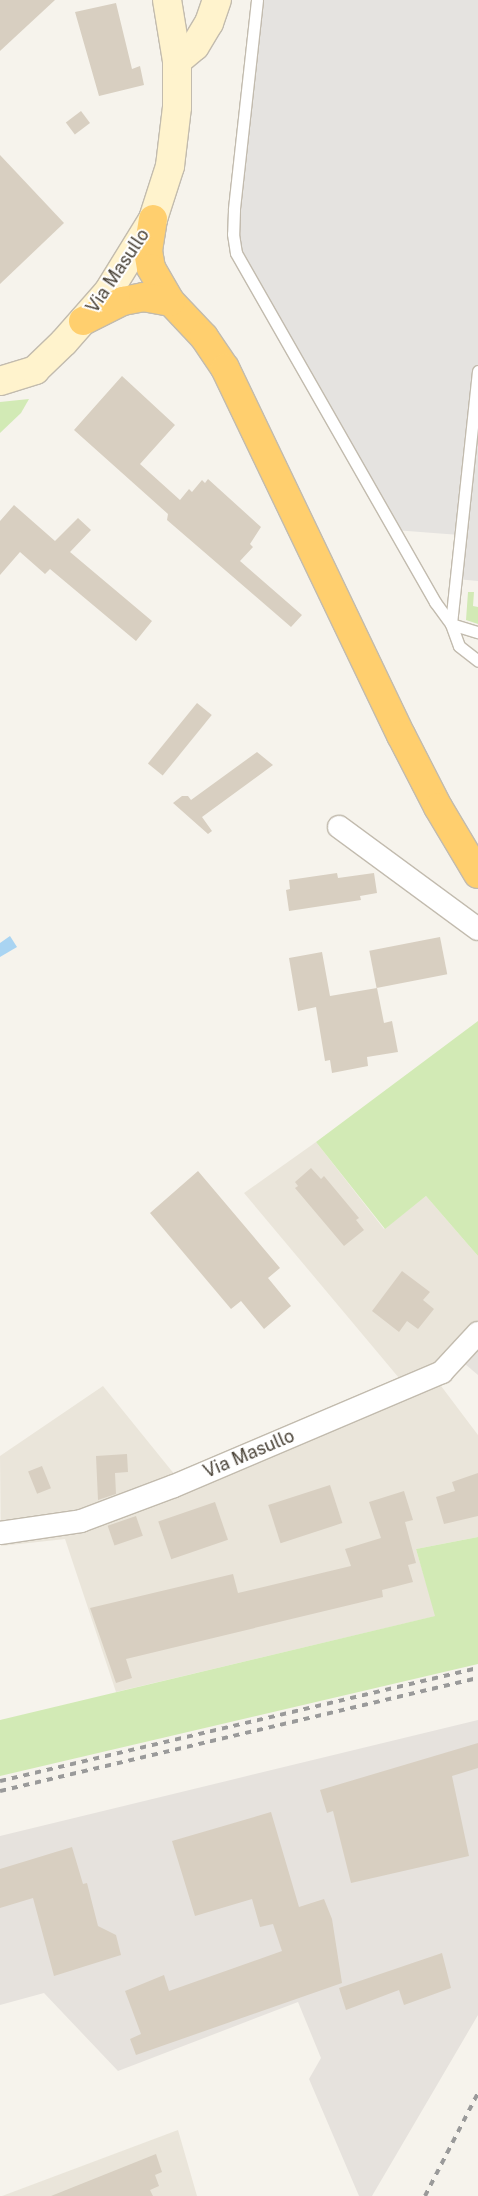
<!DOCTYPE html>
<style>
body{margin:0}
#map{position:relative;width:478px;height:2196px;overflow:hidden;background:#f6f3ec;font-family:"Public Sans",sans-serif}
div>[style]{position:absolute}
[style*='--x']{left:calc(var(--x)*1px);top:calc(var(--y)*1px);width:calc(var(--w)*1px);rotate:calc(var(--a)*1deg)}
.residential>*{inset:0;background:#eae5da}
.industrial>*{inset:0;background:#e6e2dd}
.green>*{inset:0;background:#d2eab5}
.parking>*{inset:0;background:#e5e3e0}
.water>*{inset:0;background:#a9d4f2}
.building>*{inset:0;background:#d8cfc1;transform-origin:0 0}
.roads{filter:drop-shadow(1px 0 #c2bbae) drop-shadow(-1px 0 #c2bbae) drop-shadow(0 1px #c2bbae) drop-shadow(0 -1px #c2bbae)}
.lane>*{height:11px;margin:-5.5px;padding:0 5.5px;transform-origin:5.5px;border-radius:5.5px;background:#fff}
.street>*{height:22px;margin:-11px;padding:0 11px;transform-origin:11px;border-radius:11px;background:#fff}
.secondary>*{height:28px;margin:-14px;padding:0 14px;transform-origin:14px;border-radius:14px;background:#fff3cd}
.highway>*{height:28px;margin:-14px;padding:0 14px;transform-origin:14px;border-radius:14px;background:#ffcf6e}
.rail>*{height:4px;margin-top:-2px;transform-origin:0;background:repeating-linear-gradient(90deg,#9a9a9a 0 6px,transparent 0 12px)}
span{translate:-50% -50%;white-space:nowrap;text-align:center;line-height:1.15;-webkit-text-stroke:4px #fff;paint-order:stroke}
.street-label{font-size:18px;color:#4b4439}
</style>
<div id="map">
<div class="residential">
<i style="clip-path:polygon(316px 1142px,384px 1229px,426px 1196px,478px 1256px,478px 1320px,429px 1370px,478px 1435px,478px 1537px,416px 1549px,436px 1616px,116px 1692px,65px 1539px,1px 1546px,0 1456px,103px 1386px,175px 1475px,399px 1378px,244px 1193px)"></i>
<i style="clip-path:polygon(178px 2130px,197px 2196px,2px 2196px)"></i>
</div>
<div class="industrial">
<i style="clip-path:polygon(478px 1350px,478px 1375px,465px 1364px)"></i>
<i style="clip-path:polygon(478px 1720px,478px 2015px,372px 2196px,359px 2196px,309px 2079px,321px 2058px,298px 2002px,118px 2071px,44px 1993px,0 2005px,0 1836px)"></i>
</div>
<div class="green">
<i style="clip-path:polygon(29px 399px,21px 413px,0 433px,0 402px)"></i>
<i style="clip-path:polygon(468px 592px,474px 592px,473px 606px,478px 607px,478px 624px,466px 620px)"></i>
<i style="clip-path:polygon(478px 1021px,478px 1256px,426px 1196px,385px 1229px,316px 1142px)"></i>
<i style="clip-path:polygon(478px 1537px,478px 1664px,0 1776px,0 1720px,435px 1616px,416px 1549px)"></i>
</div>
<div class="parking">
<i style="clip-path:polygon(257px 0,478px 0,478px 581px,456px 579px,460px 535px,394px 530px,263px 299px,233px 234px)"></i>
</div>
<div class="water">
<i style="clip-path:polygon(10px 936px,17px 947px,0 957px,0 943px)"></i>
</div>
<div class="building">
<i style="clip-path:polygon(0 0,55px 0,0 51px)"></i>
<i style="clip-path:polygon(116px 3px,132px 69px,140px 66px,144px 85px,99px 96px,75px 12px)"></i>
<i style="left:81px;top:111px;width:15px;height:19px;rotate:53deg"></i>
<i style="clip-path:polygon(0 155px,64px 223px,0 284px)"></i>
<i style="clip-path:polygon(122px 376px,175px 425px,140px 464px,180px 500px,189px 489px,192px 492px,202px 480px,205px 483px,208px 479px,261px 527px,250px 544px,253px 547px,240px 561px,302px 615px,291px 627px,167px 520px,168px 514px,74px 430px)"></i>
<i style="clip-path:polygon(14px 505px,55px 541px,78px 518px,91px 530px,70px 552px,152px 621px,136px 641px,50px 569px,45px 574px,20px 552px,0 575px,0 521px)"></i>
<i style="left:197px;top:703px;width:19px;height:78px;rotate:39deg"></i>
<i style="clip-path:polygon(257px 752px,273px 765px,202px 817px,212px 831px,208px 834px,173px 803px,182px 796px,188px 796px,191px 800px)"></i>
<i style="clip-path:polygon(337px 873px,338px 878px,374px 873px,377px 893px,360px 896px,361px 900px,289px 911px,286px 890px,290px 889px,289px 880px)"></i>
<i style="left:440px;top:937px;width:38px;height:72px;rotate:79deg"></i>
<i style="clip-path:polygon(322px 952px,330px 996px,377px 988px,384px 1023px,392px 1021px,398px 1052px,367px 1057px,368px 1066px,332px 1073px,330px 1060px,325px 1061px,316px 1007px,298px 1011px,289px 958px)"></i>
<i style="clip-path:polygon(311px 1168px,321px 1179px,324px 1176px,359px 1218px,356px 1220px,364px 1230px,344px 1246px,295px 1188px,298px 1186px,295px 1182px)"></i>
<i style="clip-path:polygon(198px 1171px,280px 1268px,268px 1278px,291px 1306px,264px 1329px,241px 1301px,231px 1309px,150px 1213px)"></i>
<i style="clip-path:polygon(402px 1271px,430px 1292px,423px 1300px,434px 1309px,418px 1329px,407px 1321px,399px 1332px,372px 1311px)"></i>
<i style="clip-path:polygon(127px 1454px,128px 1472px,115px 1473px,116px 1494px,98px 1500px,96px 1456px)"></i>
<i style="left:42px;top:1466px;width:24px;height:15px;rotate:68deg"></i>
<i style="clip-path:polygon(478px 1473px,478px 1516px,444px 1524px,436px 1497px,455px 1491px,452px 1482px)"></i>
<i style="left:330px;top:1485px;width:40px;height:65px;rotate:72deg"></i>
<i style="clip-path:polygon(404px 1491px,413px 1520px,405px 1522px,416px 1563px,408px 1565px,413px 1582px,382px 1590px,383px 1597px,126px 1659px,132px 1678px,116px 1683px,90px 1608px,233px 1574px,238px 1593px,351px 1566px,345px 1549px,381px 1538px,369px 1502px)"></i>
<i style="left:215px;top:1502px;width:40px;height:60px;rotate:71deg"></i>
<i style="left:136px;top:1516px;width:21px;height:30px;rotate:71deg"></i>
<i style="clip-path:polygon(478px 1743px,478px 1768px,452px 1776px,469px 1856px,351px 1883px,333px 1811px,327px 1813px,320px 1790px)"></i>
<i style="clip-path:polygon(271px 1812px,299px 1907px,324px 1899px,332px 1919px,342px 1983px,136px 2055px,130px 2039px,141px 2034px,125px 1991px,164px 1975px,169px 1991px,282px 1951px,273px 1924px,260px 1927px,252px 1899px,195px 1916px,172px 1841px)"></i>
<i style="clip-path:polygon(72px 1847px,83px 1884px,87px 1883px,98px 1926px,116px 1935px,121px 1955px,54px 1976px,33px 1898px,0 1908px,0 1869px)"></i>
<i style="clip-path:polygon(442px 1953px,451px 1988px,404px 2005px,399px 1990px,346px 2010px,339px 1988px)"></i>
<i style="clip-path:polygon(156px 2154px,162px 2172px,155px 2175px,159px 2186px,150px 2190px,153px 2196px,51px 2196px)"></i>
</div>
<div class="roads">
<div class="lane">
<i style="--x:257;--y:0;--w:211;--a:96.3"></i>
<i style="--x:234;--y:210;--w:24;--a:92"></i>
<i style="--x:233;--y:234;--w:19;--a:81"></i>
<i style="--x:236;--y:253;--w:402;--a:60.3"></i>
<i style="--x:435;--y:602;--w:27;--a:54"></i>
<i style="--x:451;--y:624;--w:28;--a:17"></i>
<i style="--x:478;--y:371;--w:254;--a:96.1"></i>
<i style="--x:451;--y:624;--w:23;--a:70"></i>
<i style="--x:459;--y:646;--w:24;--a:38"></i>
</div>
<div class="street">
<i style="--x:339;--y:827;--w:172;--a:36.3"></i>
<i style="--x:0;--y:1533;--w:82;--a:-8.4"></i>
<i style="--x:81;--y:1521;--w:99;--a:-20.6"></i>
<i style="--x:174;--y:1486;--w:291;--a:-23"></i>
<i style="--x:442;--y:1372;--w:53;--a:-47.3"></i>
</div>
<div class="secondary">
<i style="--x:177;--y:61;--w:23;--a:-40"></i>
<i style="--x:195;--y:46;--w:27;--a:-59"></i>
<i style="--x:209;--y:23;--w:24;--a:-71"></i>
<i style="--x:0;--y:381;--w:37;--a:-17"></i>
<i style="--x:35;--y:370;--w:40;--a:-44"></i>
<i style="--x:64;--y:342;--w:67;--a:-48.7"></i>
<i style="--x:108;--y:292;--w:86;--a:-58.3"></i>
<i style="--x:153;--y:219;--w:56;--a:-72.2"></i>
<i style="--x:170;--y:166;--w:59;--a:-83.2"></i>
<i style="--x:177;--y:107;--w:46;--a:-90"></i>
<i style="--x:177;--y:61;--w:62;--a:-99.3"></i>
</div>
<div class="highway">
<i style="--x:153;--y:219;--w:32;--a:99"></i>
<i style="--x:148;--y:251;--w:17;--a:80"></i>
<i style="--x:151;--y:268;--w:39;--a:60"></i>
<i style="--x:171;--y:302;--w:48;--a:46.7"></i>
<i style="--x:204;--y:337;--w:37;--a:56"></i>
<i style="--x:225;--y:368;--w:407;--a:64.4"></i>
<i style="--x:401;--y:735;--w:81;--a:62.8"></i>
<i style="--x:438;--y:807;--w:78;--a:59.2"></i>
<i style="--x:83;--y:321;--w:45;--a:-26.6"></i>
<i style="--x:123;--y:301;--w:20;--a:-11"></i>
<i style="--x:143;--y:297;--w:28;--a:10"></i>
</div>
</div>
<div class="rail">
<i style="--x:0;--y:1781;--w:491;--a:-13.3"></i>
<i style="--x:0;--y:1791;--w:491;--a:-13.3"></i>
<i style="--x:425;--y:2196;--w:116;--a:-62.8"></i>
</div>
<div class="street-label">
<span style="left:118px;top:271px;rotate:-56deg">Via Masullo</span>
<span style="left:249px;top:1454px;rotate:-23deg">Via Masullo</span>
</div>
</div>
